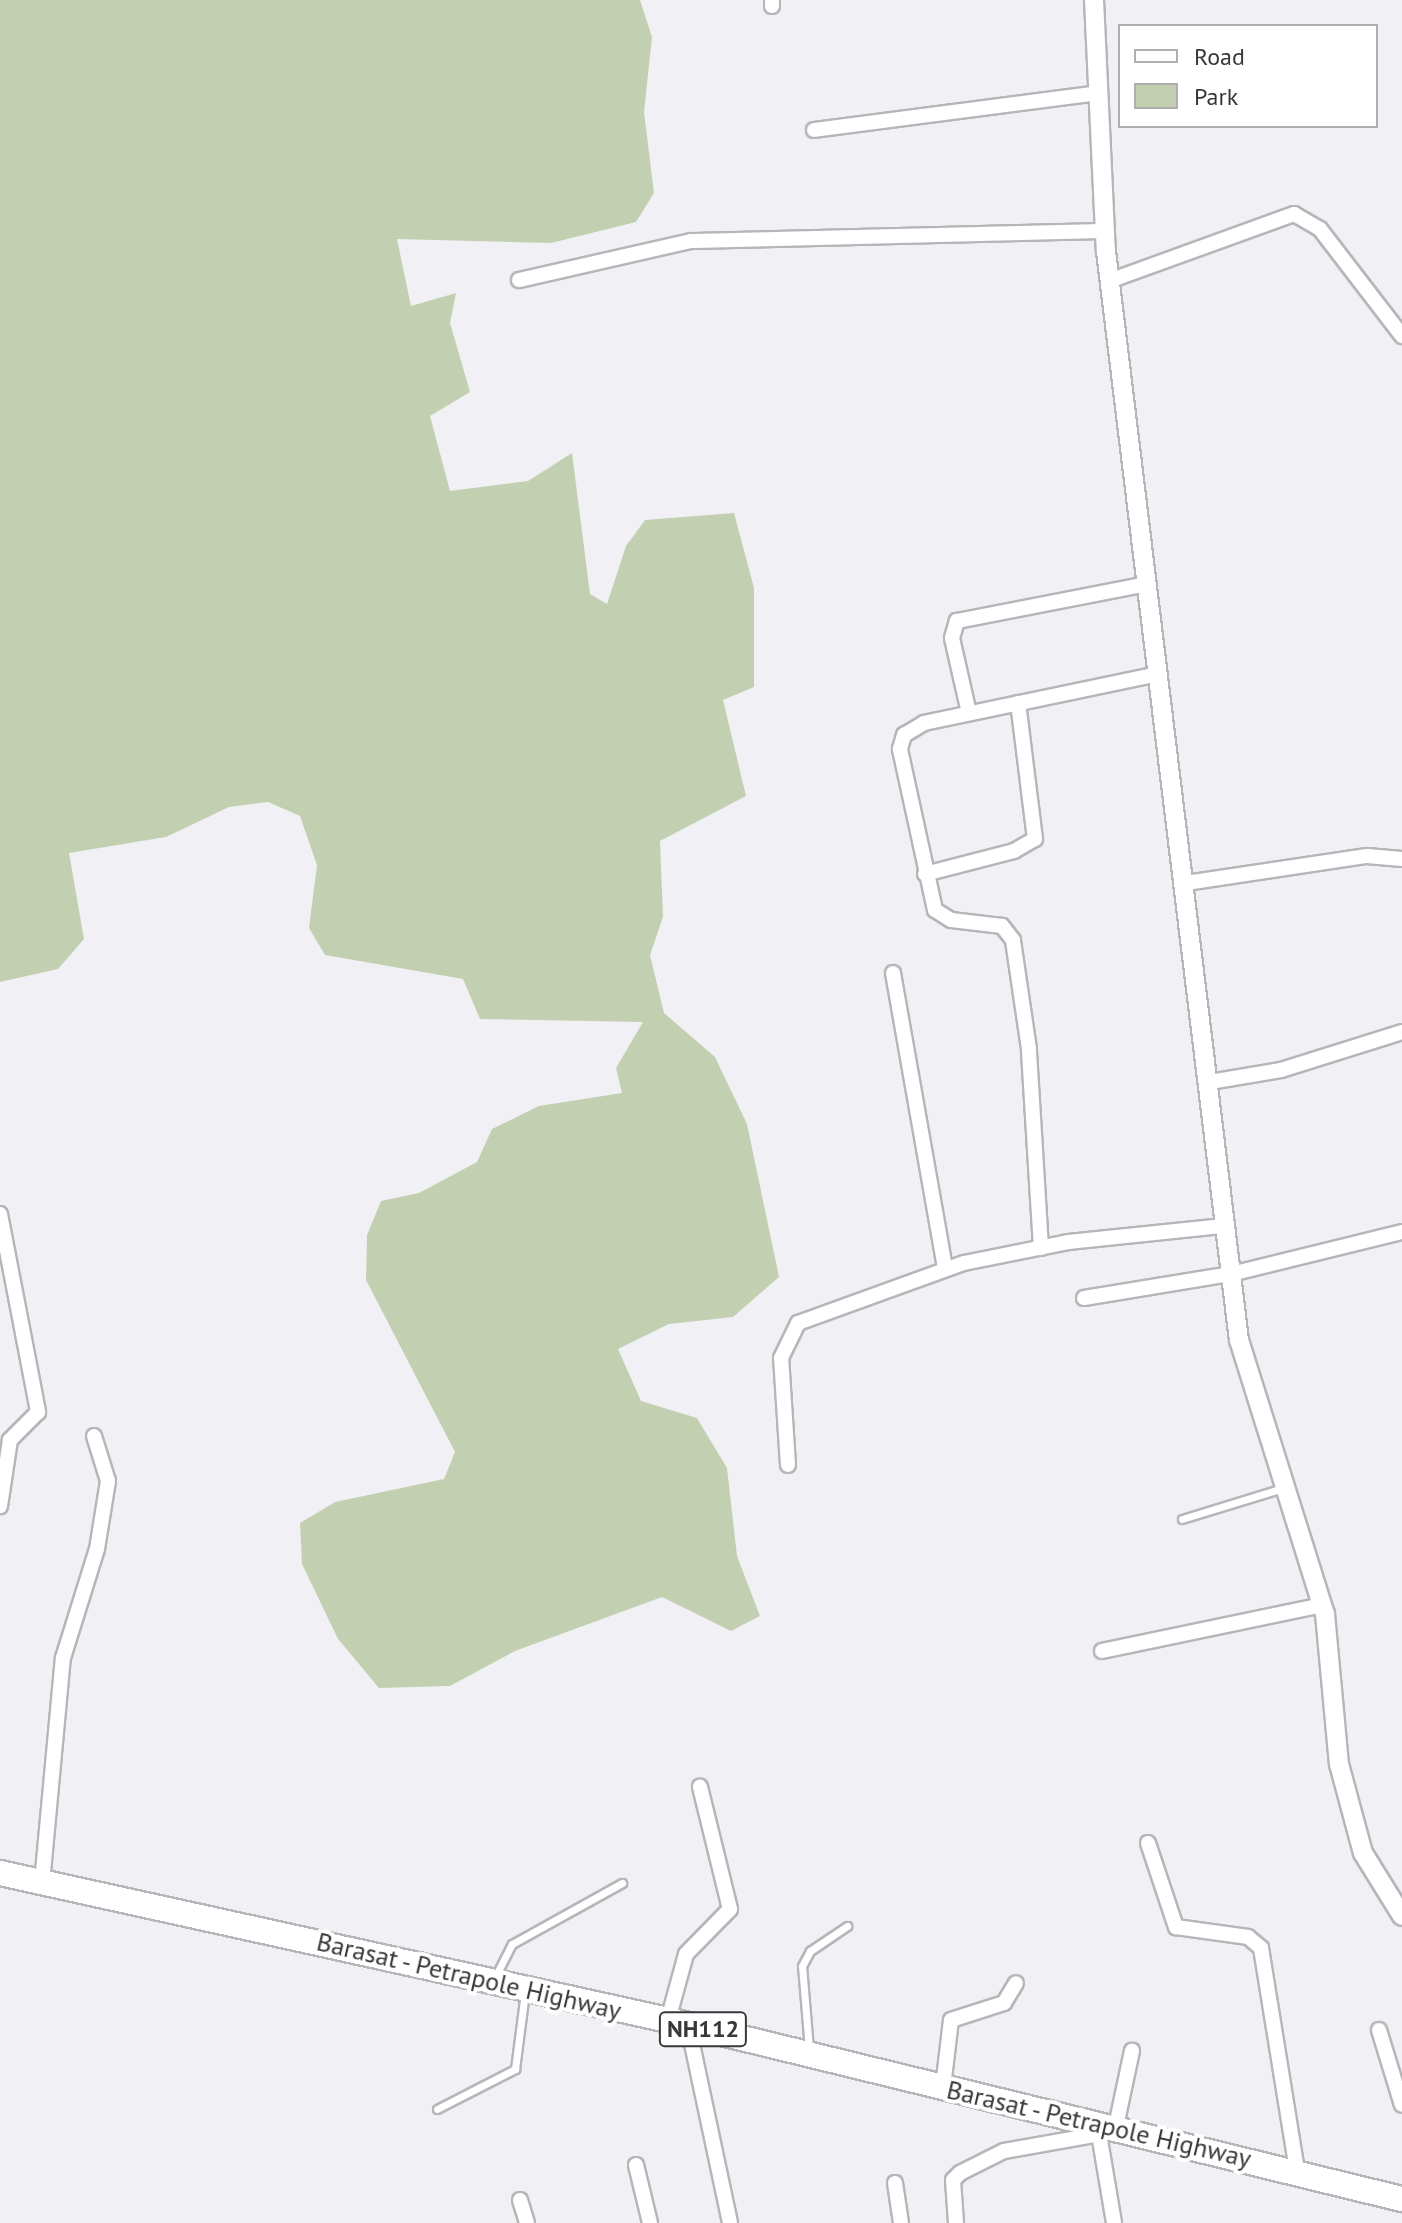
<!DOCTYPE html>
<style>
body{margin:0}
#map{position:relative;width:1402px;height:2223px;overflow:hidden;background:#f1f1f5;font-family:"PT Sans",sans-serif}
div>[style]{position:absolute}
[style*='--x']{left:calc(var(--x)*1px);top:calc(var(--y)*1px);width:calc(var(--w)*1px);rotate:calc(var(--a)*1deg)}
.green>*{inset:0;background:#c2d0b1}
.roads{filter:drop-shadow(2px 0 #b6b6ba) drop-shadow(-2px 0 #b6b6ba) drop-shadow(0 2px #b6b6ba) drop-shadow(0 -2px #b6b6ba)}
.service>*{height:7px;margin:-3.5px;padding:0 3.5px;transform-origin:3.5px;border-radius:3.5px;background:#fff}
.minor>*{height:14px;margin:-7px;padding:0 7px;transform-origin:7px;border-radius:7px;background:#fff}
.tertiary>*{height:18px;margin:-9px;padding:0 9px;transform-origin:9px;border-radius:9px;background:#fff}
.trunk>*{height:24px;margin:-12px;padding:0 12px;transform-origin:12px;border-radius:12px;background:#fff}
span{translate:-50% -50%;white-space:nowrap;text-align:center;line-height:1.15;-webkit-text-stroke:8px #fff;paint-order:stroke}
.shield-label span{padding:2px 6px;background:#fff;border:2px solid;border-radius:6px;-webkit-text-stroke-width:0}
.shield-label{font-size:24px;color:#38383a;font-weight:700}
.street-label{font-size:26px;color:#38383a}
.legend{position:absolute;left:1118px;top:24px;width:260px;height:104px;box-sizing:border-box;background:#fff;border:2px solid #afafb0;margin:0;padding:10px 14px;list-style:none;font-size:24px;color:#38383a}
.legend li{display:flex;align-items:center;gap:16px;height:40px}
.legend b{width:40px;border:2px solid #afafb0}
</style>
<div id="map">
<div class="green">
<i style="clip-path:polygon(0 0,640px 0,652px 37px,644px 112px,654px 193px,636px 222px,551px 243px,397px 239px,411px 306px,456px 293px,450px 323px,470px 392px,430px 416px,450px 491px,528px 481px,572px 453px,590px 594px,607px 604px,626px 546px,645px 520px,734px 513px,754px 588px,754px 687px,723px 700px,746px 796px,660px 841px,663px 917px,650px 955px,664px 1013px,715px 1057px,747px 1124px,779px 1277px,733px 1317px,669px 1324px,618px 1349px,641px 1401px,697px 1418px,727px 1468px,737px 1556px,760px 1616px,731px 1631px,662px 1597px,515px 1651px,450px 1686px,379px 1688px,338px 1639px,302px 1564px,300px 1523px,335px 1502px,444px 1479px,455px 1452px,366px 1280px,367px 1235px,381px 1201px,419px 1193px,477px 1162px,492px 1129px,539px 1106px,622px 1093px,616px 1068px,643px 1022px,480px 1019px,463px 979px,325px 955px,309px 928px,317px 865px,300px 816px,268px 802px,229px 807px,166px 837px,69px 853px,84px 939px,58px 969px,0 982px)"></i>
</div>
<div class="roads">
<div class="service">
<i style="--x:1182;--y:1519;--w:106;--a:-17.1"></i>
<i style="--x:494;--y:1979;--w:39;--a:-63"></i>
<i style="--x:512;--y:1944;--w:126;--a:-29"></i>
<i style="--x:809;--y:2049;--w:83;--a:-94.8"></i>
<i style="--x:802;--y:1966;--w:17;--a:-62"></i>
<i style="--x:810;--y:1951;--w:45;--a:-34"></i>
<i style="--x:437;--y:2109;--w:88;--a:-27.1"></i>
<i style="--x:515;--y:2069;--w:78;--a:-82.6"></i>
</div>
<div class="minor">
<i style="--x:772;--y:0;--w:6;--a:90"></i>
<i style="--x:814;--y:130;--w:287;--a:-7.4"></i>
<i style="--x:519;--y:280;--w:176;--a:-12.8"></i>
<i style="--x:691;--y:241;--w:414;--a:-1.4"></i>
<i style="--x:1109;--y:281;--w:197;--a:-19.9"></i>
<i style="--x:1294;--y:214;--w:30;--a:30"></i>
<i style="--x:1320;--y:229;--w:135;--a:52.5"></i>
<i style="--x:969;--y:713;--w:77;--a:-102.8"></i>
<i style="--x:952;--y:638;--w:18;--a:-74"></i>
<i style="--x:957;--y:621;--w:194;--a:-11"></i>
<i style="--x:925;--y:874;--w:92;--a:-14.5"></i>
<i style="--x:1014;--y:851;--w:24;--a:-30"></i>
<i style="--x:1035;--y:839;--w:137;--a:-97.1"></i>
<i style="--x:1186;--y:883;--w:183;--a:-8.5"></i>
<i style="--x:1367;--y:856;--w:35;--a:5"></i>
<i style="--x:893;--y:973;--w:300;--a:80"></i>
<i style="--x:1210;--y:1082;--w:72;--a:-9.6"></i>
<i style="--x:1281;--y:1070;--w:127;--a:-17.4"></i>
<i style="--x:0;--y:1214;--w:202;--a:79.1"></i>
<i style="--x:38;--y:1412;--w:40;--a:135"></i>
<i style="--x:10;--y:1440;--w:67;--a:98.6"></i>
<i style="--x:1041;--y:1248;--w:199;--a:-93.5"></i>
<i style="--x:1029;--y:1049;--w:110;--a:-98.4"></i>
<i style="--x:1013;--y:940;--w:18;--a:-128"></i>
<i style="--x:1002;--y:926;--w:51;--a:-173.3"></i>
<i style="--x:951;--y:920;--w:19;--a:-148"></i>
<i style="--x:935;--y:910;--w:165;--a:-102.3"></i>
<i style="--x:900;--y:749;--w:15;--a:-74"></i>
<i style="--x:904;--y:735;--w:23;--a:-31"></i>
<i style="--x:924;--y:723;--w:239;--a:-11.8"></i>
<i style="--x:1084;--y:1298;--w:149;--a:-9.3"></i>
<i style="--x:1231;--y:1274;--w:176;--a:-13.8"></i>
<i style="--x:788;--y:1465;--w:107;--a:-93.7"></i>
<i style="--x:781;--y:1358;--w:39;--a:-64"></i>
<i style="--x:798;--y:1323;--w:177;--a:-19.9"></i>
<i style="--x:964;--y:1263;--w:106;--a:-11.4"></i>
<i style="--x:1068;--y:1242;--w:157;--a:-5.9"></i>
<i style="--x:1102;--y:1651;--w:225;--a:-11.8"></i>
<i style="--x:1148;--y:1843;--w:89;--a:71.6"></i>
<i style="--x:1176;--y:1927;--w:73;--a:7.9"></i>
<i style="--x:1248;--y:1937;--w:17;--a:40"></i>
<i style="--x:1261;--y:1948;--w:226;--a:80.8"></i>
<i style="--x:42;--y:1883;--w:226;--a:-84.7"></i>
<i style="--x:63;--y:1658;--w:114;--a:-72.7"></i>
<i style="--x:97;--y:1549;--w:69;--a:-80.8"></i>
<i style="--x:108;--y:1481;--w:47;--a:-107.3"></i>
<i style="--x:668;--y:2020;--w:68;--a:-74.7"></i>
<i style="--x:686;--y:1954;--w:63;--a:-45.6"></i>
<i style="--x:730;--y:1909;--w:126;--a:-103.8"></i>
<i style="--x:688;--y:2025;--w:202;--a:78"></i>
<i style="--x:1379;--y:2030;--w:78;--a:73"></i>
<i style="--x:943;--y:2087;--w:67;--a:-83.2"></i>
<i style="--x:951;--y:2020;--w:56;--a:-17.8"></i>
<i style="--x:1004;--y:2003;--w:23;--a:-59"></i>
<i style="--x:1116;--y:2126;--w:77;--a:-78"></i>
<i style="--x:1099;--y:2134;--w:90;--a:80.4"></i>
<i style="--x:636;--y:2165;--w:60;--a:76.4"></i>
<i style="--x:895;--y:2183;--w:40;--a:81.5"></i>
<i style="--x:520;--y:2200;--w:24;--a:73"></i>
<i style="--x:956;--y:2223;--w:43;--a:-94"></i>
<i style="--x:953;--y:2180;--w:10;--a:-45"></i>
<i style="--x:960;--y:2173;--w:49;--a:-26.6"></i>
<i style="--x:1004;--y:2151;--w:104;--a:-10"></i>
</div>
<div class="tertiary">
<i style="--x:1094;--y:0;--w:251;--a:87.3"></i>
<i style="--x:1106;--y:251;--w:1097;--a:83.04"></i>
<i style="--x:1239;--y:1340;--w:287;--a:72.6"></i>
<i style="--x:1325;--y:1614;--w:151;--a:84.7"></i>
<i style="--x:1339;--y:1764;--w:92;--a:74.9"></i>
<i style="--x:1363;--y:1853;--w:74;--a:58.2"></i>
</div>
<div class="trunk">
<i style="--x:0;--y:1873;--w:684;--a:12.41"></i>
<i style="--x:668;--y:2020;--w:756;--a:13.71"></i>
</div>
</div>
<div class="shield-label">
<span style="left:703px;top:2029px">NH112</span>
</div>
<div class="street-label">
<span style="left:469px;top:1976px;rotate:13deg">Barasat - Petrapole Highway</span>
<span style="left:1099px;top:2124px;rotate:13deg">Barasat - Petrapole Highway</span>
</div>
<ul class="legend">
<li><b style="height:10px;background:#fff"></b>Road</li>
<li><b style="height:22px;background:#c2d0b1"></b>Park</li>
</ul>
</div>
